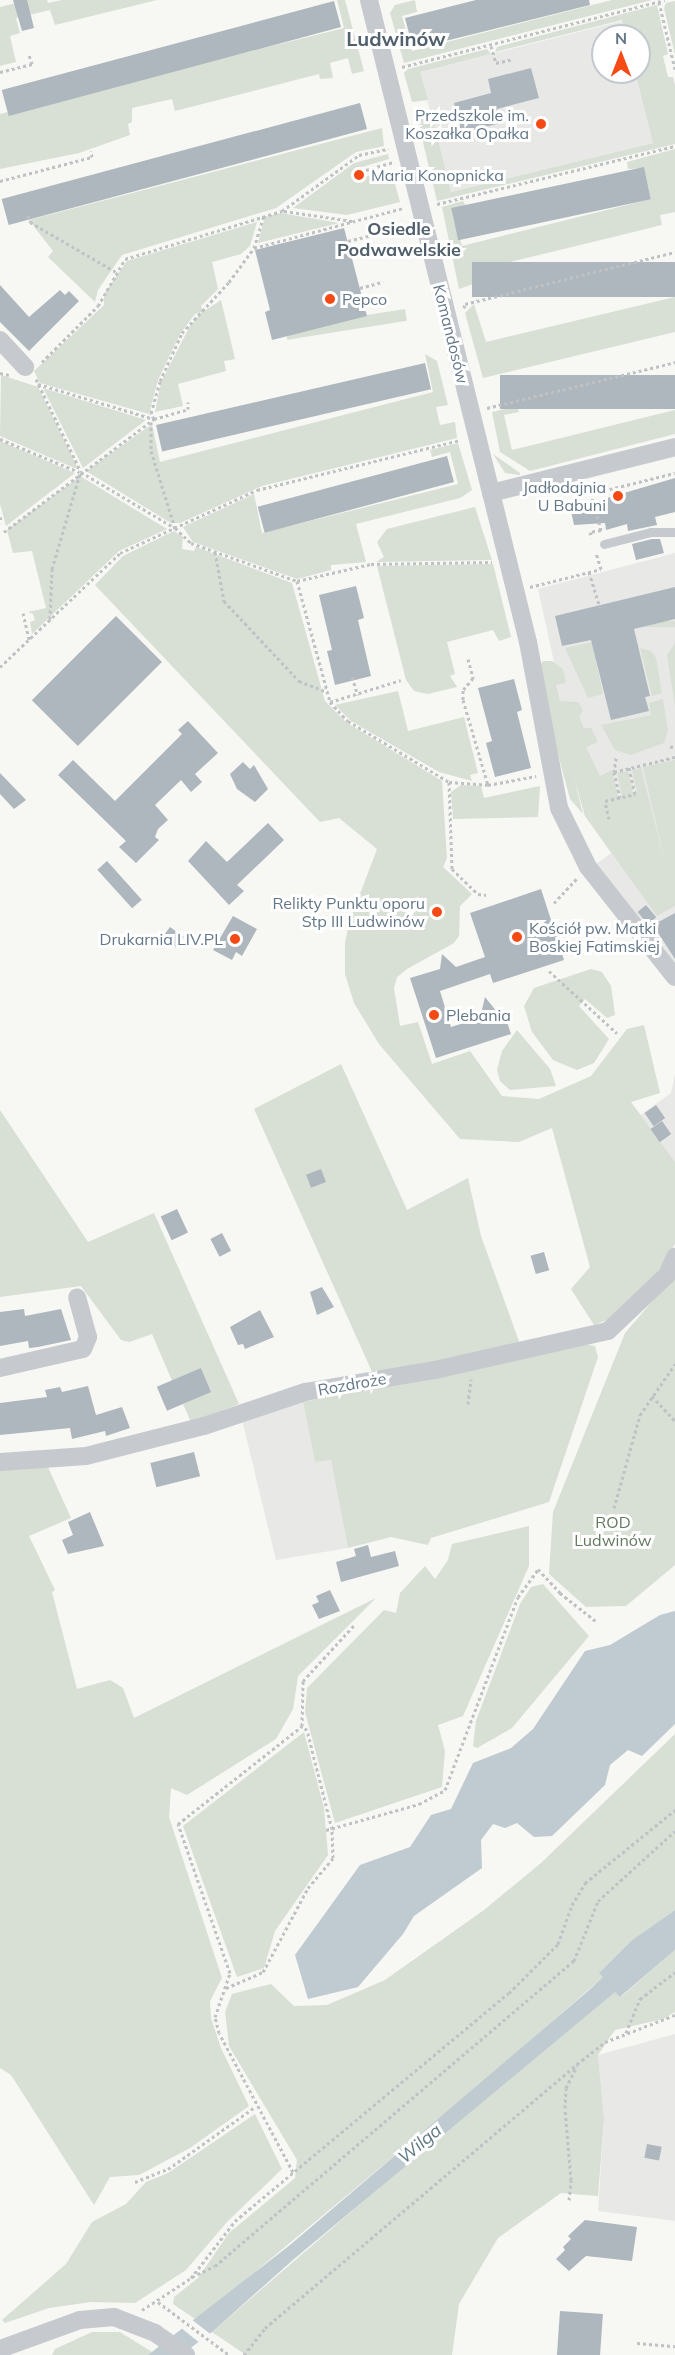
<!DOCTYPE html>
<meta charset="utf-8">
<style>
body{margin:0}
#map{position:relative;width:675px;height:2355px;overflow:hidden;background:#f7f7f3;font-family:Mulish,sans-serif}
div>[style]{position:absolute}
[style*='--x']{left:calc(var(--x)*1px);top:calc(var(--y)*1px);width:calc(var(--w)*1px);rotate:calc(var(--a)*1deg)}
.built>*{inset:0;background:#e8e9e7}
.green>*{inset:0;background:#d8dfd4;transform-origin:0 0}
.water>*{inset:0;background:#bfcbd0}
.pier>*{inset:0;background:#f7f7f3}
.building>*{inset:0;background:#aeb7bd;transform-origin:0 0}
.path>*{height:3px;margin-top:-1.5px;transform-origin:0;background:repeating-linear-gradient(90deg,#bfc2c4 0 3px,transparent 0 6px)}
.service>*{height:9px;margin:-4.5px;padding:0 4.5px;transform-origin:4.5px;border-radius:4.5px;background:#c6cace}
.minor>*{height:18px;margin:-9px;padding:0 9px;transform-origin:9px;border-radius:9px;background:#c6cace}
.dots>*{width:16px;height:16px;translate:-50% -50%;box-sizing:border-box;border:3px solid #fff;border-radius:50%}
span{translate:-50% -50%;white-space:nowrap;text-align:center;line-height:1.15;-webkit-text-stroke:6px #fff;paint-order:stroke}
.poi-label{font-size:16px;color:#637788}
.right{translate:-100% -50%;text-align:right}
.left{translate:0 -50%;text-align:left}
.street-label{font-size:16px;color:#637788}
.park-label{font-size:16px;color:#64795e}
.neighbourhood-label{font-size:18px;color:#51606c;font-weight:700}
.water-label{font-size:18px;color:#5f7a84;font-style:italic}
.quarter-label{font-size:20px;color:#51606c;font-weight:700}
.north{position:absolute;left:591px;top:24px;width:60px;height:60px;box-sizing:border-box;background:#fff;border:2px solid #c1c9cf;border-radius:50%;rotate:0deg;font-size:16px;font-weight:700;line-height:24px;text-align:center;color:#637788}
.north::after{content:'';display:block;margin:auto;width:21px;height:27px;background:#f64a15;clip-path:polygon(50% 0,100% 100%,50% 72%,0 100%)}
</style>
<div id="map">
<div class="built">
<i style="clip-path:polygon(622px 21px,626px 36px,603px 36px,603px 72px,635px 72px,653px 143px,451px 192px,420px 72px)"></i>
<i style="clip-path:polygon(675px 553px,675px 971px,595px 865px,611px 853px,585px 816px,546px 672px,554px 662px,538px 589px)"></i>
<i style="clip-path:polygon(675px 1074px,675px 1162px,638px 1117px,671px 1093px)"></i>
<i style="clip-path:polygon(303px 1402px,315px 1462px,331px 1459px,348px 1548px,276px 1560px,242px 1420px)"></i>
<i style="clip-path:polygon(675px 2034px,675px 2221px,598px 2211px,604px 2119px,598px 2055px)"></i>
</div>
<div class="green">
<i style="clip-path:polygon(28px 0,47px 0,48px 3px,62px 0,157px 0,55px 25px,50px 10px,16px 18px,20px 33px,10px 36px,16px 62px,0 66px,0 7px)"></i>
<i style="clip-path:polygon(337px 0,345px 0,364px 71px,352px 74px,348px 58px,330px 63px,333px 78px,320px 79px,319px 74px,175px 111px,172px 99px,132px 108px,132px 122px,128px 124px,130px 135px,79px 153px,0 169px,0 114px,344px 28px)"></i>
<i style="clip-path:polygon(415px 0,417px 12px,402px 16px,412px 51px,612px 0,652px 0,404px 63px,390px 13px,395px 5px)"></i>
<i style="clip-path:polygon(675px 1px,675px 55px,664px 8px,666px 3px)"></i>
<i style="clip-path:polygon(657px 5px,668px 54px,663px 56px,668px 77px,673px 77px,675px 86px,675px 144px,437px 201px,416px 113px,431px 112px,451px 192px,653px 143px,635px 72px,639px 72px,639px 36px,626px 36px,622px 20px,495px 52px,497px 47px)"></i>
<i style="clip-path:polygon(487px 49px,491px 54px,420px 72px,428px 100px,412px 102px,404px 73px,408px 69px)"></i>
<i style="clip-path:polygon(382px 128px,384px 146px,356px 152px,276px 208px,122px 255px,98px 290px,95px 302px,48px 257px,53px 251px,29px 220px)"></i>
<i style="clip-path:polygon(675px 149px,675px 212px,660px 215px,662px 225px,498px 265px,501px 275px,488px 280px,484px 268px,473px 271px,476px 283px,459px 289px,442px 207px,463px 201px,468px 210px,453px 214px,462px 246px,651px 199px,644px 168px,628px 169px,627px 162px)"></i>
<i style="clip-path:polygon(388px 154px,389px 159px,355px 169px,356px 179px,391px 170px,400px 202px,347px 215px,293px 208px,354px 163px)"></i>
<i style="clip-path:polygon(281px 213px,339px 223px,258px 243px,265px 217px)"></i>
<i style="clip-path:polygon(257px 222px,250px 246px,241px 254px,212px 262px,218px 289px,201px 306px,203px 312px,221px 300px,235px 359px,224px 361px,226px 371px,178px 384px,183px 406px,155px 412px,161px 382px,190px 326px,202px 312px,195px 314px,180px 334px,158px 380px,149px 414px,40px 383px,34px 371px,104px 305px,104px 294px,127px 261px)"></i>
<i style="clip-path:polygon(675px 297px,675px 332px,483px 378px,465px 313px,474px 304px,486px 342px)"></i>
<i style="left:405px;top:309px;width:12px;height:121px;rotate:81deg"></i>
<i style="clip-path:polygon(425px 354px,437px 361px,448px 405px,436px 407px,440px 425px,455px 422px,457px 438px,262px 486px,180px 523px,171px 523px,86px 471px,152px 424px,160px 462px,433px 392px)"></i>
<i style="clip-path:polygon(1px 375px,38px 387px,79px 470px,0 436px)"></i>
<i style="clip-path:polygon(43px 388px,146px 420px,83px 468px)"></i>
<i style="clip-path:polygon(517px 406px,519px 412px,504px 415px,512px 450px,675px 410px,675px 434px,530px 471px,500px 452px,492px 412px)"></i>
<i style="clip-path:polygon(0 441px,75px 473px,6px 526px,0 504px)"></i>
<i style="clip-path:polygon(458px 443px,472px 490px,460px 498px,356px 524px,366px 562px,331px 565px,331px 570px,297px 579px,193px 542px,183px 527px,254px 494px,262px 533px,458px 484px,450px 452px,432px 457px,430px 450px)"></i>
<i style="clip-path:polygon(493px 454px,520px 473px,520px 475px,505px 473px)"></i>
<i style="clip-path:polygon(80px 476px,167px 529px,119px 551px,32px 634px,30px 622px,35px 620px,33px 614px,28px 612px,46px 608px,32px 551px,13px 553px,7px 530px)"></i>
<i style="clip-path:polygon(475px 507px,492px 560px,376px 562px,384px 557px,377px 542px,387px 529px)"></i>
<i style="clip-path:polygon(174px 531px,183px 537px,182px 549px,194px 551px,196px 547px,292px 583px,325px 701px,346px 722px,442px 781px,447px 858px,443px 867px,472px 894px,460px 906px,459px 936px,454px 943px,407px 969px,397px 977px,394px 988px,400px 1026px,418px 1022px,432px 1064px,470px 1051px,502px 1096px,539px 1099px,591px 1076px,627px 1029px,644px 1025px,660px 1093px,631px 1102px,675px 1162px,675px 1244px,660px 1270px,607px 1320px,594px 1325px,571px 1289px,590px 1267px,552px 1128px,519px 1142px,460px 1139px,379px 1044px,354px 1003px,345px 974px,345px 943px,349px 923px,377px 849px,339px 818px,320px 822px,95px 585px,123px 556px)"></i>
<i style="clip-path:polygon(493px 564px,511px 637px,499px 641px,493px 630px,447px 642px,455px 674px,450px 676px,457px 687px,428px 694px,414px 691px,406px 680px,377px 566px)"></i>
<i style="left:675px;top:621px;width:6px;height:60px;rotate:90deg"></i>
<i style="clip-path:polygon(597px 641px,596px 661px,603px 694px,588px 698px,565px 648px)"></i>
<i style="clip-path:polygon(675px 643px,675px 706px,667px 655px)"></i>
<i style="clip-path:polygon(640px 648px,651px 651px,656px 658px,662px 693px,652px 696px)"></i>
<i style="clip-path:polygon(543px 661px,552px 661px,563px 669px,566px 683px,556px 685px,560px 701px,579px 702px,583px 711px,579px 717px,584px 728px,591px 728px,598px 742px,586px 747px,600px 776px,612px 770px,618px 797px,622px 796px,617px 773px,628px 771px,633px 793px,637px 792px,632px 770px,641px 768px,667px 871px,643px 767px,675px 760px,675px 906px,657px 916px,585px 816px,574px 778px,583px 814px,570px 799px,536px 672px)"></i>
<i style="clip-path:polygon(398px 691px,408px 731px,464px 717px,478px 773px,470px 775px,472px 781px,439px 772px,351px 721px,335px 705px)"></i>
<i style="clip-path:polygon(663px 699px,668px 731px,664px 743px,631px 755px,615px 750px,601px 725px,651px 715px,649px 703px)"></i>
<i style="clip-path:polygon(461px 785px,481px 786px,484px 798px,540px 786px,538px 817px,453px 819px,451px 792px)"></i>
<i style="clip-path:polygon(591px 969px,602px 972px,611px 986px,615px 1015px,607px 1018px,585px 999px,579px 1006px,609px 1039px,594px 1063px,577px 1070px,553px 1060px,532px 1032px,524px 1006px,534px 988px)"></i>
<i style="clip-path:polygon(517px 1030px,550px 1069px,556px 1086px,510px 1090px,500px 1081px,497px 1070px,502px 1051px)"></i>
<i style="clip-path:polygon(341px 1064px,407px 1210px,468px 1178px,481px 1236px,520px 1344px,373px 1374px,254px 1109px)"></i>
<i style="clip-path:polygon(0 1110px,88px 1242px,154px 1213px,239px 1404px,191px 1422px,183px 1404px,211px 1391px,201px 1368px,173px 1383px,152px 1334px,129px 1342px,121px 1340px,81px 1286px,0 1297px)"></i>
<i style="clip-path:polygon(675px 1275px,675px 1565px,626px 1606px,586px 1607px,549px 1574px,553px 1512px,625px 1333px)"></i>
<i style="clip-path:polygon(584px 1344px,595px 1346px,598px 1357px,549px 1502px,431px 1538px,428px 1545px,391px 1537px,348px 1548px,331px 1460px,315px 1462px,303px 1402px)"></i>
<i style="clip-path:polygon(48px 1467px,71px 1518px,29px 1536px,55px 1590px,52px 1592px,77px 1689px,110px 1680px,123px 1688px,134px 1718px,376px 1598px,298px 1676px,293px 1709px,276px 1739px,187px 1795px,171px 1788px,169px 1817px,222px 1978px,210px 2001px,211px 2018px,221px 2048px,249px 2106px,190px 2148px,139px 2175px,110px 2177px,94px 2205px,11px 2075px,0 2068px,0 1470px)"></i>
<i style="clip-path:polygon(529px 1526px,529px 1566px,463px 1716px,438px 1725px,445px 1751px,442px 1787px,335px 1823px,305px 1712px,307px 1688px,384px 1610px,396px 1613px,400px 1593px,425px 1566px,435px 1579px,448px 1560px,452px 1544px)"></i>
<i style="clip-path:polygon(543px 1584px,589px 1636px,512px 1728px,477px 1748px,473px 1746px,476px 1721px,520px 1604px,531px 1587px)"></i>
<i style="clip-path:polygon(304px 1732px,324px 1808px,328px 1855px,275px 1931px,264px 1968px,237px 1977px,183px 1826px)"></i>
<i style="clip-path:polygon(675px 1734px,675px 1910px,632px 1940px,600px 1972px,603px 1977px,484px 2081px,226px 2296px,195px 2319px,173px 2304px,174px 2297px,198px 2278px,229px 2233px,295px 2178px,297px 2160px,229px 2046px,225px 2012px,232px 1994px,271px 1984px,294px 2006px,327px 2005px,385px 1980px,484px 1910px,541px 1863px)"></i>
<i style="clip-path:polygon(675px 1950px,675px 2012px,663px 2019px,615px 2030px,598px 2055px,604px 2119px,598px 2196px,561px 2193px,498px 2238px,459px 2304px,452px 2355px,246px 2355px,212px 2332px,439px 2136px,615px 1991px,621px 1997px)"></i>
<i style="clip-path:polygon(255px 2114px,282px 2169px,227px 2222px,186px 2270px,135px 2303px,91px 2302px,49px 2308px,5px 2323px,2px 2320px,66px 2264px,92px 2222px,126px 2204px,146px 2182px,168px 2173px)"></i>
<i style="clip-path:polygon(92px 2332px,120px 2332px,152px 2352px,148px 2355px,52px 2355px,55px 2349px)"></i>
</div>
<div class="water">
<i style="clip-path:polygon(675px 1611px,675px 1724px,642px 1756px,628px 1750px,610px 1765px,605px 1785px,552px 1836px,534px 1837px,517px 1823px,505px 1828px,493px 1824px,481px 1840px,482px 1868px,414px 1916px,403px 1934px,358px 1987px,308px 1999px,295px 1955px,360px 1865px,410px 1847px,431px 1815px,451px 1809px,473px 1763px,511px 1748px,533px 1729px,585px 1651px,610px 1645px,660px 1615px)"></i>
<i style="clip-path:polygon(675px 1910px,675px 1950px,620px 1997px,615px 1992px,294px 2259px,212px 2332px,181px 2355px,148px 2355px,290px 2245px,588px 1991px,603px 1977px,599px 1973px,632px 1940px)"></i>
</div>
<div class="pier">
<i style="clip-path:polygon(191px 2319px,213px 2336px,201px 2344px,180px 2327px)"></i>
</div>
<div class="building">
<i style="clip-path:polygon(13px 0,27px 0,34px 28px,22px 31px)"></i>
<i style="clip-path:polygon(476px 0,589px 0,590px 5px,413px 49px,405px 18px)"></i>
<i style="left:334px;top:1px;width:27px;height:344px;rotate:75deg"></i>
<i style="clip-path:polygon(531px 68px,539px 98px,497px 109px,501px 123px,461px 133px,454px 103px,491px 93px,488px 79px)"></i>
<i style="left:360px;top:103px;width:27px;height:371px;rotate:75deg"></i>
<i style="left:644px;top:167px;width:33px;height:197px;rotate:78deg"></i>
<i style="clip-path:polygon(344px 228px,367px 316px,272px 340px,265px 312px,270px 310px,255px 250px)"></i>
<i style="left:675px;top:262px;width:35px;height:203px;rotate:90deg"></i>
<i style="clip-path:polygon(0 285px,29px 317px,60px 290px,65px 295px,69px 291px,79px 301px,29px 351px,0 322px)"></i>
<i style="left:425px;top:363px;width:27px;height:276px;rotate:77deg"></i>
<i style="left:675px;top:375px;width:34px;height:175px;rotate:90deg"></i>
<i style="left:447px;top:456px;width:27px;height:196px;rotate:75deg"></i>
<i style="clip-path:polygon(675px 478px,675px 512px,655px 517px,657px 525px,628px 531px,627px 524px,606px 530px,605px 523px,574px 525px,571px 511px,580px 506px)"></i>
<i style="clip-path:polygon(652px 539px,660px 539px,664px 553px,636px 560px,632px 544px)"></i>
<i style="clip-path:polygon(356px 586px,364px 618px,358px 620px,371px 676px,335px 685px,327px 651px,332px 650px,319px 595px)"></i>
<i style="clip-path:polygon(675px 587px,675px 619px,634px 629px,650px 696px,645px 697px,649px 711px,611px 720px,591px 640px,562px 646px,555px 616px)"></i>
<i style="left:116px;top:616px;width:65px;height:119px;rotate:45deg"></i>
<i style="clip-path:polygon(514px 679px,522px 710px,517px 712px,531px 768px,495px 777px,486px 743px,492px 741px,478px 688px)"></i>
<i style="clip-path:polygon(188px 721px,218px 753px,195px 774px,202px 782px,191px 792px,181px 780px,155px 805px,168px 820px,158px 829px,155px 837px,159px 840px,136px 863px,119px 847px,126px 841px,58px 775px,73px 760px,115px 801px,182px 734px,178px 730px)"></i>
<i style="clip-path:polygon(243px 762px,250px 769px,254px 765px,268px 789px,255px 802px,237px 789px,230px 774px)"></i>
<i style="clip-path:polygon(0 773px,26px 800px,14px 809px,0 794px)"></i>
<i style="clip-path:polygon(268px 823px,284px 840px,237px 885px,244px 891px,229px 905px,188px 861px,206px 841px,227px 862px)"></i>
<i style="left:107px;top:861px;width:52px;height:13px;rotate:48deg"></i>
<i style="clip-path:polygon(541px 889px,564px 960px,493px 983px,490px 974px,440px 991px,451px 1027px,480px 1018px,485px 997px,497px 1012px,503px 1010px,511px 1034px,436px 1058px,410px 978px,440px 969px,442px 954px,456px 967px,485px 957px,470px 913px)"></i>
<i style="left:646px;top:905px;width:16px;height:11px;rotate:50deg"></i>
<i style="clip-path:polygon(675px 913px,675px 959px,653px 925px)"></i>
<i style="clip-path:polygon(233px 916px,257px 929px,242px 956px,236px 952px,232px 960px,213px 950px)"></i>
<i style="left:170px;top:927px;width:17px;height:14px;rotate:36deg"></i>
<i style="left:656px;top:1105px;width:16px;height:14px;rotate:55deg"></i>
<i style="left:662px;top:1121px;width:16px;height:14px;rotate:55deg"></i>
<i style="left:321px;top:1169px;width:14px;height:16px;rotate:69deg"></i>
<i style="left:177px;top:1209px;width:26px;height:18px;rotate:65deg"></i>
<i style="left:222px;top:1233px;width:20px;height:13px;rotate:63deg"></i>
<i style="left:544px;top:1252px;width:19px;height:14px;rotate:74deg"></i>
<i style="clip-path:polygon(322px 1287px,334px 1307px,317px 1315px,310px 1292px)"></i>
<i style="clip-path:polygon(24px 1309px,25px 1316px,61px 1309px,71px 1340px,38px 1347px,29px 1348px,28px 1341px,0 1346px,0 1312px)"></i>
<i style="clip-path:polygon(260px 1310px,274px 1337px,245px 1349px,243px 1344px,238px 1345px,230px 1327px)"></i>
<i style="left:201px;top:1368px;width:26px;height:48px;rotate:67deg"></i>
<i style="clip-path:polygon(88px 1386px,96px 1415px,122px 1407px,130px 1428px,106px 1436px,105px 1431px,72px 1439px,70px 1428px,0 1435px,0 1403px,47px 1397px,45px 1390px,60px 1387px,62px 1392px)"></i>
<i style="left:194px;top:1452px;width:25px;height:45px;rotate:76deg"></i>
<i style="clip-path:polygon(90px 1512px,104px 1546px,68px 1554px,62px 1540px,73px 1535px,68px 1522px)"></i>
<i style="clip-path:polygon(368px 1545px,371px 1557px,395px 1551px,399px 1566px,341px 1582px,336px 1562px,356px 1556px,354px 1549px)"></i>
<i style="clip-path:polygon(330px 1590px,340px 1611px,319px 1619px,312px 1605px,319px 1602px,316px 1596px)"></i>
<i style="left:647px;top:2144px;width:15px;height:14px;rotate:11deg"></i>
<i style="clip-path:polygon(585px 2220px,637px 2227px,632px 2261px,586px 2256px,569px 2271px,556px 2259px,565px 2250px,563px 2247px,571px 2239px,568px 2236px)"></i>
<i style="left:560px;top:2311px;width:43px;height:44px;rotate:4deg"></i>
</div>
<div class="path">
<i style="--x:659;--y:2;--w:69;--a:76.6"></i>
<i style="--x:491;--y:46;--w:18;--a:74"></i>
<i style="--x:496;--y:63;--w:17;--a:-13"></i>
<i style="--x:402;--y:67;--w:271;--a:-14.3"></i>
<i style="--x:0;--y:72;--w:33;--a:-14"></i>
<i style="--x:32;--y:64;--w:9;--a:-108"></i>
<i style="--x:366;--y:170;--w:29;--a:-16"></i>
<i style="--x:0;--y:181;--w:95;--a:-14.6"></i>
<i style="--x:92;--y:157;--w:6;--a:-99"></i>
<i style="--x:437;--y:204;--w:245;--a:-13.7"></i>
<i style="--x:284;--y:211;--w:69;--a:8.4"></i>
<i style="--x:28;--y:215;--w:7;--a:74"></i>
<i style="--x:30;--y:222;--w:99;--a:30.2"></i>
<i style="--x:348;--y:241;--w:25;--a:-14"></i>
<i style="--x:254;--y:248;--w:154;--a:-15"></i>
<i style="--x:360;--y:288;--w:24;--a:-15"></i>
<i style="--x:464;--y:308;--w:4;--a:-76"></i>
<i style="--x:465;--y:304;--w:216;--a:-13.9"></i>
<i style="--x:42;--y:362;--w:79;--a:-45"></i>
<i style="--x:98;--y:306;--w:54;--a:-60.1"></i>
<i style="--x:125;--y:259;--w:164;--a:-17"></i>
<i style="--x:282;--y:211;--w:95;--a:-36"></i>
<i style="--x:359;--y:155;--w:30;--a:-12"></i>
<i style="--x:0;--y:373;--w:9;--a:13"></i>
<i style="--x:36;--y:379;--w:103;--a:64.2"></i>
<i style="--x:81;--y:472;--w:109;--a:30.8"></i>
<i style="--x:175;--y:528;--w:22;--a:43"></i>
<i style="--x:191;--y:543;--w:113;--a:19.7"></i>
<i style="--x:297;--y:581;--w:125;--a:74.7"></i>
<i style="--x:330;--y:702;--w:26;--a:47"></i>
<i style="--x:348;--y:721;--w:118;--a:31.1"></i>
<i style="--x:449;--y:782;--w:87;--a:88"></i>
<i style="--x:452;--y:869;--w:36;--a:44"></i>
<i style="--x:478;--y:894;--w:8;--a:7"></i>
<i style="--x:38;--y:384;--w:121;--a:16.8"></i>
<i style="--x:487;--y:408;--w:194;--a:-13.7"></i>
<i style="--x:154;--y:419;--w:7;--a:-117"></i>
<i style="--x:151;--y:413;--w:33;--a:-74"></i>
<i style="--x:160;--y:381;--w:53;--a:-65.4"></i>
<i style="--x:182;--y:333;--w:69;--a:-47.3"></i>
<i style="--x:229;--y:282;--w:42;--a:-53.7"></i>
<i style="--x:254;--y:248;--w:34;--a:-73"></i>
<i style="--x:151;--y:422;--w:29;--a:90"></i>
<i style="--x:151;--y:451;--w:81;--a:72.7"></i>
<i style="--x:0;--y:439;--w:86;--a:22.7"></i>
<i style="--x:589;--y:487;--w:45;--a:74.4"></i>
<i style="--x:601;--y:530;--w:11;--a:170"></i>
<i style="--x:590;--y:532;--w:6;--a:72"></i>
<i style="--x:598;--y:492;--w:79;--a:-13.9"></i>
<i style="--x:0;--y:517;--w:6;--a:72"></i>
<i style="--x:4;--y:532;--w:188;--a:-37"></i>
<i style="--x:154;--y:419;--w:35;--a:-16"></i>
<i style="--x:188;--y:409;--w:7;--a:-90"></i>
<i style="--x:215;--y:552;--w:50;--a:79.6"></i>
<i style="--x:224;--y:601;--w:110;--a:46.8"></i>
<i style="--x:299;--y:681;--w:28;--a:21"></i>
<i style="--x:589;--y:572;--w:37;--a:73"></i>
<i style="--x:297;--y:581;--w:76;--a:-12.9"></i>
<i style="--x:371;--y:564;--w:121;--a:-0.9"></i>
<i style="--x:530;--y:587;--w:73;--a:-14.2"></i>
<i style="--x:601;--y:569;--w:17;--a:-107"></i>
<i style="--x:23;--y:613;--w:28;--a:77"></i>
<i style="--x:50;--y:619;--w:50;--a:-87.7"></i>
<i style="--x:52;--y:569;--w:99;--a:-73.6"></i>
<i style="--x:468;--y:659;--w:20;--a:75"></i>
<i style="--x:473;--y:678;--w:16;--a:130"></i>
<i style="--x:463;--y:690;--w:10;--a:90"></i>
<i style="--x:463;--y:700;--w:89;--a:73.6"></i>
<i style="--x:0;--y:667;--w:166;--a:-43.5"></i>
<i style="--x:120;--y:553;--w:151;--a:-24.7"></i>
<i style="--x:257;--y:490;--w:210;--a:-13.8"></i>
<i style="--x:352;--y:677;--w:19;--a:72"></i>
<i style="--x:330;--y:702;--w:74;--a:-17.2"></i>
<i style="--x:670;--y:747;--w:5;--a:-11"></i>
<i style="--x:616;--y:758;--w:14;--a:98"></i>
<i style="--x:614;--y:772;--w:26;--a:77"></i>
<i style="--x:614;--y:772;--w:63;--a:-13.8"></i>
<i style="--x:449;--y:782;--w:39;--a:4"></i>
<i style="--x:488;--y:785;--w:49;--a:-10.6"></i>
<i style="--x:609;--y:819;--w:18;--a:-103"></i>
<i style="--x:605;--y:801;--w:31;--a:-13"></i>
<i style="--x:635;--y:794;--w:27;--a:-103"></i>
<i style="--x:554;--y:903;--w:33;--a:-47"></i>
<i style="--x:549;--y:971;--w:92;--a:42.4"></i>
<i style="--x:652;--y:1396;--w:34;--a:47"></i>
<i style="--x:468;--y:1404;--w:25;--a:-83"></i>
<i style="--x:614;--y:1508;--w:97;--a:-74.4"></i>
<i style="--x:640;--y:1415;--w:62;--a:-55.5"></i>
<i style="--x:326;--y:1830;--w:97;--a:-15.6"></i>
<i style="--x:419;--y:1804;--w:30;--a:-28"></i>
<i style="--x:445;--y:1790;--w:206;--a:-69.3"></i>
<i style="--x:518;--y:1597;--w:34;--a:-54"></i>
<i style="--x:538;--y:1569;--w:33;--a:47"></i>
<i style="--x:560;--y:1593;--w:47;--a:38.1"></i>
<i style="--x:226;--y:1988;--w:40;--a:-23.4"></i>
<i style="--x:263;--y:1972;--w:95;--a:-61.8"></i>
<i style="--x:308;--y:1888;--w:39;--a:-50"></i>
<i style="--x:333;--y:1858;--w:29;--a:-92"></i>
<i style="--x:332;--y:1829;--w:102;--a:-104.2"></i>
<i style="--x:307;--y:1730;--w:6;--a:-141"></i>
<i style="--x:626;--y:2033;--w:37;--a:-68"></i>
<i style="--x:640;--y:1999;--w:44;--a:-37.6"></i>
<i style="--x:293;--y:2172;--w:157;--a:-118"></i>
<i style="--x:219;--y:2033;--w:16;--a:-104"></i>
<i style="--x:215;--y:2017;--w:46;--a:-71.2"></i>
<i style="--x:230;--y:1973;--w:158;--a:-109.2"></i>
<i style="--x:178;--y:1824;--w:158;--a:-38.3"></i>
<i style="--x:302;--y:1726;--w:45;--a:-88.7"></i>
<i style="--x:303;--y:1681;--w:77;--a:-47.6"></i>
<i style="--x:135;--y:2182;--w:35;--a:-22"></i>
<i style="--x:168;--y:2169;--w:107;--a:-35.5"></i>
<i style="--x:569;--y:2200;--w:20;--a:-84"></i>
<i style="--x:571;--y:2180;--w:72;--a:-94.8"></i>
<i style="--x:565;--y:2108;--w:20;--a:-87"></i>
<i style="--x:566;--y:2088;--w:25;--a:-64"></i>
<i style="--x:192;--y:2277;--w:25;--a:-26"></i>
<i style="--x:215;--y:2266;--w:471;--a:-40.4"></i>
<i style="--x:574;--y:1961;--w:65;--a:-68.2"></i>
<i style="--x:598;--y:1901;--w:104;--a:-42.3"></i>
<i style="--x:158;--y:2302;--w:89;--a:36.7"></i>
<i style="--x:142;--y:2310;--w:59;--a:-33.1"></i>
<i style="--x:191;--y:2278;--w:72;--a:-52.3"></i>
<i style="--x:235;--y:2221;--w:356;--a:-39.8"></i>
<i style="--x:509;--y:1993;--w:69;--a:-45"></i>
<i style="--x:558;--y:1944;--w:41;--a:-70.3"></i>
<i style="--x:572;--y:1905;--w:26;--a:-59"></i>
<i style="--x:585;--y:1883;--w:116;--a:-39"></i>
<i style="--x:637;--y:2343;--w:38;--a:5"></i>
<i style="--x:244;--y:2355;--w:34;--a:-52"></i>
<i style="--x:265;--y:2328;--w:409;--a:-40.2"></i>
<i style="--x:577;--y:2064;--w:36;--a:-38"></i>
<i style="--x:605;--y:2042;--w:75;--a:-21.1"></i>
</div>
<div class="service">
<i style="--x:604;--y:544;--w:49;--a:-14.3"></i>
<i style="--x:651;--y:532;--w:24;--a:0"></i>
</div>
<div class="minor">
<i style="--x:369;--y:0;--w:661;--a:76.09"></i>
<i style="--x:528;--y:642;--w:169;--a:79.4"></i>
<i style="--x:559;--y:808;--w:66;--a:63.8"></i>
<i style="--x:588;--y:867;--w:140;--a:51.7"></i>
<i style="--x:0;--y:340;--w:37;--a:47"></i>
<i style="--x:491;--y:493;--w:190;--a:-14"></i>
<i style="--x:0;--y:1368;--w:85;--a:-12.9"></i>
<i style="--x:83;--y:1349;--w:13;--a:-67"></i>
<i style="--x:88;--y:1337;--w:41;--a:-105.4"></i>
<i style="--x:0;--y:1462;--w:86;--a:-4"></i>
<i style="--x:86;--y:1456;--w:122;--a:-14.3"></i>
<i style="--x:204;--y:1426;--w:107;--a:-18.6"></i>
<i style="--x:305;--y:1392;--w:132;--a:-9.6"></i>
<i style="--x:435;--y:1370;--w:177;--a:-12.7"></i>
<i style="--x:608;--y:1331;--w:81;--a:-43.5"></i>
<i style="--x:667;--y:1275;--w:20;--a:-66"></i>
<i style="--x:0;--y:2349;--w:85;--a:-19.9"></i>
<i style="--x:80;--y:2320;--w:34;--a:-5"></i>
<i style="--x:114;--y:2317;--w:44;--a:21.3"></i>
<i style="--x:155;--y:2333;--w:38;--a:35"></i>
</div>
<div class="dots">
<i style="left:541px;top:124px;background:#f64a15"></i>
<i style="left:359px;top:175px;background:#f64a15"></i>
<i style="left:330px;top:299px;background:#f64a15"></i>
<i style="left:618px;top:496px;background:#f64a15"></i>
<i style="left:437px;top:912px;background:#f64a15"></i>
<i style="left:517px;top:937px;background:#f64a15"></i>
<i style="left:235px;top:939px;background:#f64a15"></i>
<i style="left:434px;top:1015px;background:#f64a15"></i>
</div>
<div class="poi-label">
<span class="right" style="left:529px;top:124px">Przedszkole im.<br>Koszałka Opałka</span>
<span class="left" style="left:371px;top:175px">Maria Konopnicka</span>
<span class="left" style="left:342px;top:299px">Pepco</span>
<span class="right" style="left:606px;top:496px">Jadłodajnia<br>U Babuni</span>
<span class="right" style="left:425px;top:912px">Relikty Punktu oporu<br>Stp III Ludwinów</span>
<span class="left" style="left:529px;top:937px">Kościół pw. Matki<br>Boskiej Fatimskiej</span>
<span class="right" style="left:223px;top:939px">Drukarnia LIV.PL</span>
<span class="left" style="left:446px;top:1015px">Plebania</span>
</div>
<div class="street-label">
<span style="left:451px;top:334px;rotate:76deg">Komandosów</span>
<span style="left:352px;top:1384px;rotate:-10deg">Rozdroże</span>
</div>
<div class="park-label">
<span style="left:613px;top:1531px">ROD<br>Ludwinów</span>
</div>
<div class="neighbourhood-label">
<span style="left:399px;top:240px">Osiedle<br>Podwawelskie</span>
</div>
<div class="water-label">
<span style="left:420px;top:2144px;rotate:-40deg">Wilga</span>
</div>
<div class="quarter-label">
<span style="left:396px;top:38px">Ludwinów</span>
</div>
<div class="north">N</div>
</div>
